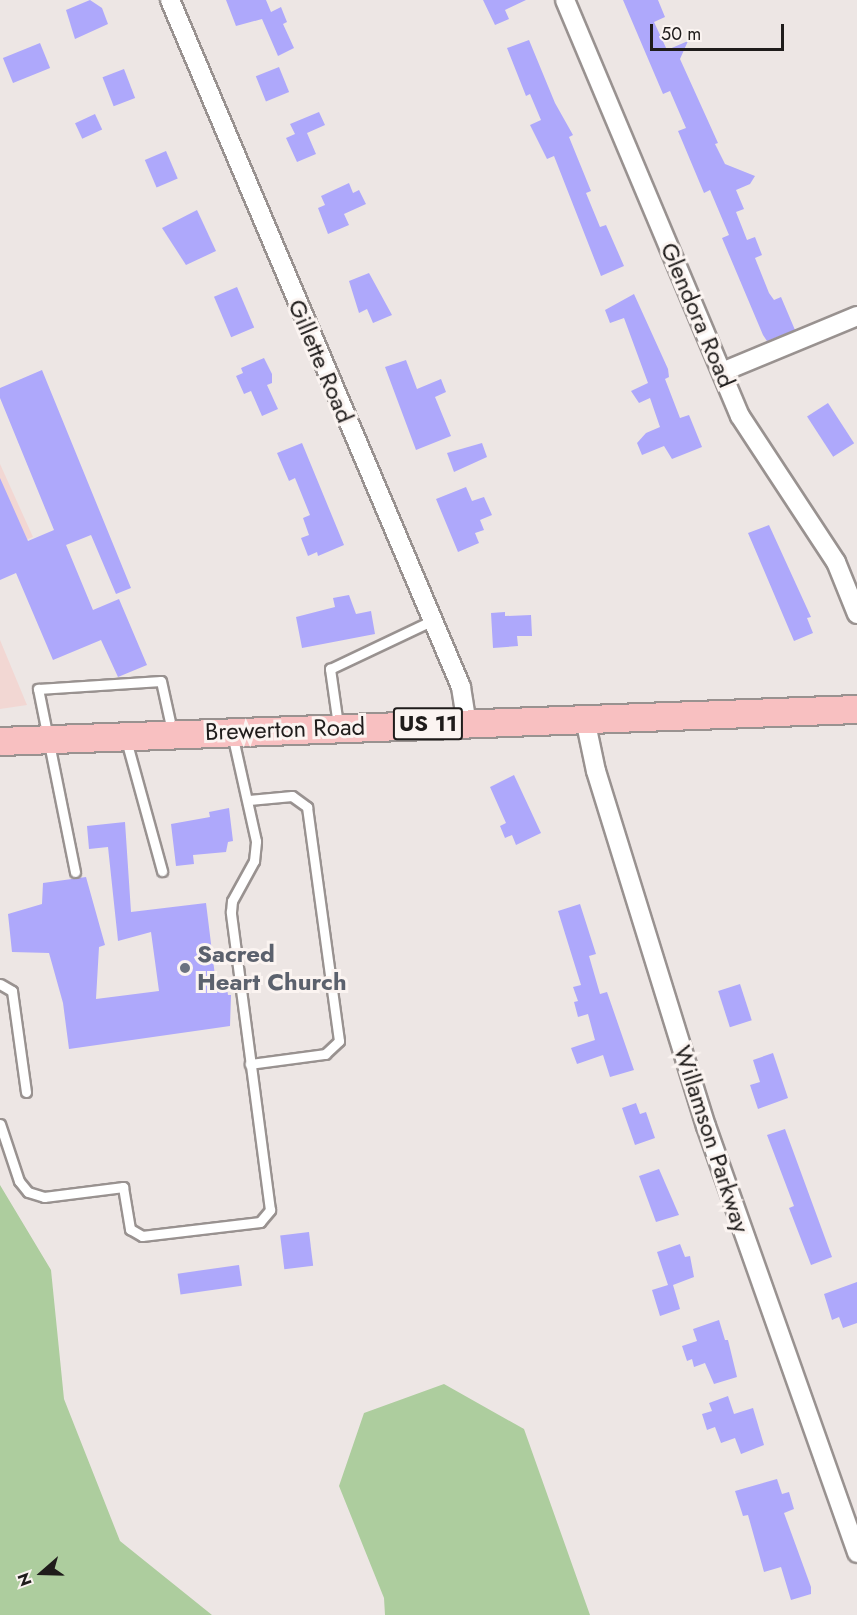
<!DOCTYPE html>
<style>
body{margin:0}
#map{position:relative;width:857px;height:1615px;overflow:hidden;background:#ede6e4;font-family:Jost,sans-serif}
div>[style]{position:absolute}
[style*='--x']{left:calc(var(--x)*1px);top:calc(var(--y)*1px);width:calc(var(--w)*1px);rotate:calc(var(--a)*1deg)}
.industrial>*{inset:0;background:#f2d7d3}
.green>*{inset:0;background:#adcd9e}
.building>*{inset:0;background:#aea8fb;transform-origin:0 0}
.roads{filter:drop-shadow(2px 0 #999290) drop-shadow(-2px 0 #999290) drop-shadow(0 2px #999290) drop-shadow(0 -2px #999290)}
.service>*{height:9px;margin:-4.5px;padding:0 4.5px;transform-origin:4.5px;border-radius:4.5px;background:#fff}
.minor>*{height:18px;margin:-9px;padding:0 9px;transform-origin:9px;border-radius:9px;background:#fff}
.primary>*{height:27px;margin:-13.5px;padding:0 13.5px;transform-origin:13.5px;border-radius:13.5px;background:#f8c0c1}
.dots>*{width:16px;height:16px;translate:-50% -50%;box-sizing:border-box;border:3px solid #fbf4f1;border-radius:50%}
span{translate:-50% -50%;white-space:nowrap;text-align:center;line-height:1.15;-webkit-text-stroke:6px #fbf4f1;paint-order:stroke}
.shield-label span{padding:2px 4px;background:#fbf4f1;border:2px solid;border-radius:4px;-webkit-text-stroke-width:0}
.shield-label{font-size:22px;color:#1f1c1b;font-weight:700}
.street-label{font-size:24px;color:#1f1c1b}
.worship-label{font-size:24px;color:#5b616d;font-weight:700}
.left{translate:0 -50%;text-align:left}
.north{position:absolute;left:12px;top:1543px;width:60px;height:60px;-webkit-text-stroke:4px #fbf4f1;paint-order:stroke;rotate:250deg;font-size:16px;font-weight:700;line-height:24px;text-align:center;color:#1f1c1b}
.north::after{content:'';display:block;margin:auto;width:21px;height:27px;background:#1f1c1b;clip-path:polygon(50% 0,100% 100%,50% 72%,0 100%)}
.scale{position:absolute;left:650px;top:24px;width:134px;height:27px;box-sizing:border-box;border:3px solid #1f1c1b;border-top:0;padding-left:8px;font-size:18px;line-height:21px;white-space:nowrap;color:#1f1c1b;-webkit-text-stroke:4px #fbf4f1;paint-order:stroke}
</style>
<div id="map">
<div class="industrial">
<i style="clip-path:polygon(0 464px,33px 537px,0 551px)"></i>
<i style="clip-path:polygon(0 640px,27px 705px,0 709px)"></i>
</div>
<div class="green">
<i style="clip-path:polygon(0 1185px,51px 1270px,64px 1399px,120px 1541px,212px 1615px,0 1615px)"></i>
<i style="clip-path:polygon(444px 1384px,524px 1429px,590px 1615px,385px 1615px,384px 1598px,339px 1486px,364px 1413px)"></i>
</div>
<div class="building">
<i style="clip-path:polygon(90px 0,102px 8px,108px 24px,75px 39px,66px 10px)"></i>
<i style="clip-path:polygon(226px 0,266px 0,271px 12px,281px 7px,287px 22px,283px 24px,294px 48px,278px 56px,262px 19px,236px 26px)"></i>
<i style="clip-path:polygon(483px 0,526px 0,505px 10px,509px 19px,495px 25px)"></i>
<i style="clip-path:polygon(623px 0,658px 0,665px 17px,654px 22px,667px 50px,688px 41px,680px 59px,718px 143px,715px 144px,725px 164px,755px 176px,750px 184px,736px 190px,744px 209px,736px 212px,747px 240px,755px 237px,762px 255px,755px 258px,769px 293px,774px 300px,781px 297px,795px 330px,767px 341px,763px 335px,722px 238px,729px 235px,710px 190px,704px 193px,678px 131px,686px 128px,670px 91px,663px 94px)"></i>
<i style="clip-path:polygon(529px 40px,555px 103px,573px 135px,569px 137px,591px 191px,586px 193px,600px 227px,606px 225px,624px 266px,601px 276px,554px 156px,547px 159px,530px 125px,541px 120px,530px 94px,526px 96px,507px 48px)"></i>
<i style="left:40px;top:43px;width:27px;height:40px;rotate:68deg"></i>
<i style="left:279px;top:67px;width:27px;height:25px;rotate:68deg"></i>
<i style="left:124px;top:69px;width:31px;height:23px;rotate:69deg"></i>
<i style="clip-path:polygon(319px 112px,325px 125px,307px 133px,316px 154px,297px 162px,286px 138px,295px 134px,290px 124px)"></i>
<i style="left:95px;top:114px;width:17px;height:22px;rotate:65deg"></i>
<i style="left:166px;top:151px;width:30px;height:23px;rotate:67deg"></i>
<i style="clip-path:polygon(349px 183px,353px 193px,359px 190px,366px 204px,344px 214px,349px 225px,328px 234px,318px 208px,325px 205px,321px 196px)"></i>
<i style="clip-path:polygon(197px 210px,216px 251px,186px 265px,162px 228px)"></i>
<i style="clip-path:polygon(369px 273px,392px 315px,373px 323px,367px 309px,359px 313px,349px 281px)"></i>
<i style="left:237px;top:287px;width:44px;height:25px;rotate:67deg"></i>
<i style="clip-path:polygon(634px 294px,668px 369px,669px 377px,665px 379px,680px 418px,689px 415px,702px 447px,672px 459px,664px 446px,642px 455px,637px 443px,646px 433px,660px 427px,650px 398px,639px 403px,631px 391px,648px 383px,624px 318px,610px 323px,605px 310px)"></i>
<i style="clip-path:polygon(264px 358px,272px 374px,272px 383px,267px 385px,278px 409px,262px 416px,251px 391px,244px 394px,236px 376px,243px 373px,241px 368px)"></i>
<i style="clip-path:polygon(406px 360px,417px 389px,441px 379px,446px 392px,435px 397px,451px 436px,416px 450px,385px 367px)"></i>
<i style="clip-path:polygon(42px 370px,131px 588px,116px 594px,91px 535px,66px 545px,93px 610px,119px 599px,147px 665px,118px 677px,101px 640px,53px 660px,16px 573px,0 580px,0 478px,28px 541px,54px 530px,0 398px,0 388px)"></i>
<i style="left:828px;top:403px;width:48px;height:25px;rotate:57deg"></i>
<i style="clip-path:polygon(302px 443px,344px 545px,318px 556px,317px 552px,308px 556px,301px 538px,309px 535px,303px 518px,310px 515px,295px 478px,289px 481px,277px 453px)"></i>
<i style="clip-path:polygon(482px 443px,487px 457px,454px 472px,447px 453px)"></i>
<i style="clip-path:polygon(466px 487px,472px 501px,484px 497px,492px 515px,480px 520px,484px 530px,475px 533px,479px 543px,458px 552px,436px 499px)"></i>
<i style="clip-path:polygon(769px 525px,811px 617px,807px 618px,813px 633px,794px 641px,748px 533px)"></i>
<i style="clip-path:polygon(349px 595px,356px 614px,371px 611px,375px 634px,302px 648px,296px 617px,335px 607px,333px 598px)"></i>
<i style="clip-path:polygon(505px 612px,505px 616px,531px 615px,532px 636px,517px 636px,518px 646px,493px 648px,491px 613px)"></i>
<i style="clip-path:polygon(514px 775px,541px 833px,516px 845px,512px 835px,505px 838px,500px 826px,506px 823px,490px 787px)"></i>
<i style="clip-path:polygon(229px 808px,233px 841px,228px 842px,226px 852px,193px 855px,194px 864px,176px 866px,171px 824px,210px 817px,209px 812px)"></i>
<i style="clip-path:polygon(125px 822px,131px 912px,206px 903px,216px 984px,226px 982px,228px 995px,231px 995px,230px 1026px,69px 1049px,63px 1003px,49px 953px,12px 952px,8px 914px,42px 904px,43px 883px,86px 877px,105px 945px,99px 947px,96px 999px,159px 991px,151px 932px,118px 941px,108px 847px,89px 849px,87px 826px)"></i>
<i style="clip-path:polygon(580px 904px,596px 954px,589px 956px,600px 994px,607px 992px,634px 1070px,610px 1077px,603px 1055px,577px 1064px,571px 1048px,595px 1040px,588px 1014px,578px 1017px,574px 1002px,578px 1001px,573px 987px,581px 985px,558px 911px)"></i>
<i style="left:740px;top:984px;width:38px;height:23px;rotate:72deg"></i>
<i style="clip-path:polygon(773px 1053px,788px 1098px,758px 1109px,750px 1085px,760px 1082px,753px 1060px)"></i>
<i style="clip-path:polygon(636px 1103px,640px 1114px,646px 1112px,655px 1138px,635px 1145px,622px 1108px)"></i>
<i style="clip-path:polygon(785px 1129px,832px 1257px,811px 1265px,789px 1208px,794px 1206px,767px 1135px)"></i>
<i style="clip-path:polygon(659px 1169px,679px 1215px,656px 1222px,639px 1176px)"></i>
<i style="left:309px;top:1232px;width:34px;height:29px;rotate:83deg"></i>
<i style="clip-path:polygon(680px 1244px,685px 1257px,690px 1256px,694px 1277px,673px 1285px,680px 1309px,660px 1316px,652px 1290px,668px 1285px,657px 1252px)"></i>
<i style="left:239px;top:1265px;width:21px;height:62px;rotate:82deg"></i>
<i style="clip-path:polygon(857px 1282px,857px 1323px,843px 1328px,839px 1317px,832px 1320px,824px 1294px)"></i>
<i style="clip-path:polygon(719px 1320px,725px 1340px,728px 1340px,737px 1377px,714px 1384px,705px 1363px,694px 1367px,692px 1359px,687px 1361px,682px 1346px,697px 1341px,693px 1329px)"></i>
<i style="clip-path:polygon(728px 1396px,734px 1414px,753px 1408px,764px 1445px,741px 1454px,735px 1438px,721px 1443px,715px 1427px,707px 1430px,702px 1414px,712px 1411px,709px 1403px)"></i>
<i style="clip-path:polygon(777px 1479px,782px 1494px,789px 1492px,794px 1509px,784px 1513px,811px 1587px,811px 1594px,791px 1600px,781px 1567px,764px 1572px,748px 1515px,743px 1516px,735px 1491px)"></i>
</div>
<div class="roads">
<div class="service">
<i style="--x:338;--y:725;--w:57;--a:-98.1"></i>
<i style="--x:330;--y:669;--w:114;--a:-25.4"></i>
<i style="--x:126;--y:740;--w:136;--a:74.6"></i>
<i style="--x:249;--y:800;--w:43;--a:-5.3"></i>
<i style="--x:292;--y:796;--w:19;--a:36"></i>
<i style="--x:307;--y:807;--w:236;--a:82.2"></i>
<i style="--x:339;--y:1041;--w:19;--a:137"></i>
<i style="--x:325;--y:1054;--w:76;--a:172.4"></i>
<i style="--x:75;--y:872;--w:187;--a:-101.4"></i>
<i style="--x:38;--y:689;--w:123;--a:-3.7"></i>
<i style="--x:161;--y:681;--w:51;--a:77.6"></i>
<i style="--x:0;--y:984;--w:14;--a:30"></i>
<i style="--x:12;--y:991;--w:102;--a:82.1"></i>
<i style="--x:0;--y:1124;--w:60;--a:71.6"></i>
<i style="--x:19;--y:1181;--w:14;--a:51"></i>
<i style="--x:28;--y:1192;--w:17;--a:17"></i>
<i style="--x:44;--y:1197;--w:80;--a:-7.2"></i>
<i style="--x:123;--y:1187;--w:43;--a:80.5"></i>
<i style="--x:130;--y:1229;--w:14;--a:30"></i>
<i style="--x:142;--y:1236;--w:119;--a:-6.8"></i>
<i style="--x:260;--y:1222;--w:16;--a:-50"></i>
<i style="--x:270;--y:1210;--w:301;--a:-97.5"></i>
<i style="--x:231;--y:912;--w:11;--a:-85"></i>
<i style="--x:232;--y:901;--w:46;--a:-61.2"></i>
<i style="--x:254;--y:861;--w:20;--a:-84"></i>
<i style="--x:256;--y:841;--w:110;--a:-102.6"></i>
</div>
<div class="minor">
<i style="--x:170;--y:0;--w:746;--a:67.04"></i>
<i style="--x:461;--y:687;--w:36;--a:81"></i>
<i style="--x:565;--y:0;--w:451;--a:67.2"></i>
<i style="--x:740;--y:416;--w:175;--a:56.7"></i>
<i style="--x:836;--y:562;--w:56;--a:68"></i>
<i style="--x:722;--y:372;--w:146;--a:-22.5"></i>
<i style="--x:585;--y:719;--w:53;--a:78.1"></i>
<i style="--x:596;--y:771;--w:372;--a:72.8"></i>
<i style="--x:706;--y:1126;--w:453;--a:70.5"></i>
</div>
<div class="primary">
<i style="--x:0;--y:741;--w:858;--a:-2.14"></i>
</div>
</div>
<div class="dots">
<i style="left:185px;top:968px;background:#6b7280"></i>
</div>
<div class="shield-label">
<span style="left:428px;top:724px">US 11</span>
</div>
<div class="street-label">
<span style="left:698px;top:315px;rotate:67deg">Glendora Road</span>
<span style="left:321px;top:361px;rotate:67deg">Gillette Road</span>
<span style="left:285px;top:729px;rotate:-2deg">Brewerton Road</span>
<span style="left:712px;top:1139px;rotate:72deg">Willamson Parkway</span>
</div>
<div class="worship-label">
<span class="left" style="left:197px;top:968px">Sacred<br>Heart Church</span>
</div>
<div class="north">N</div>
<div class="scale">50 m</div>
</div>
